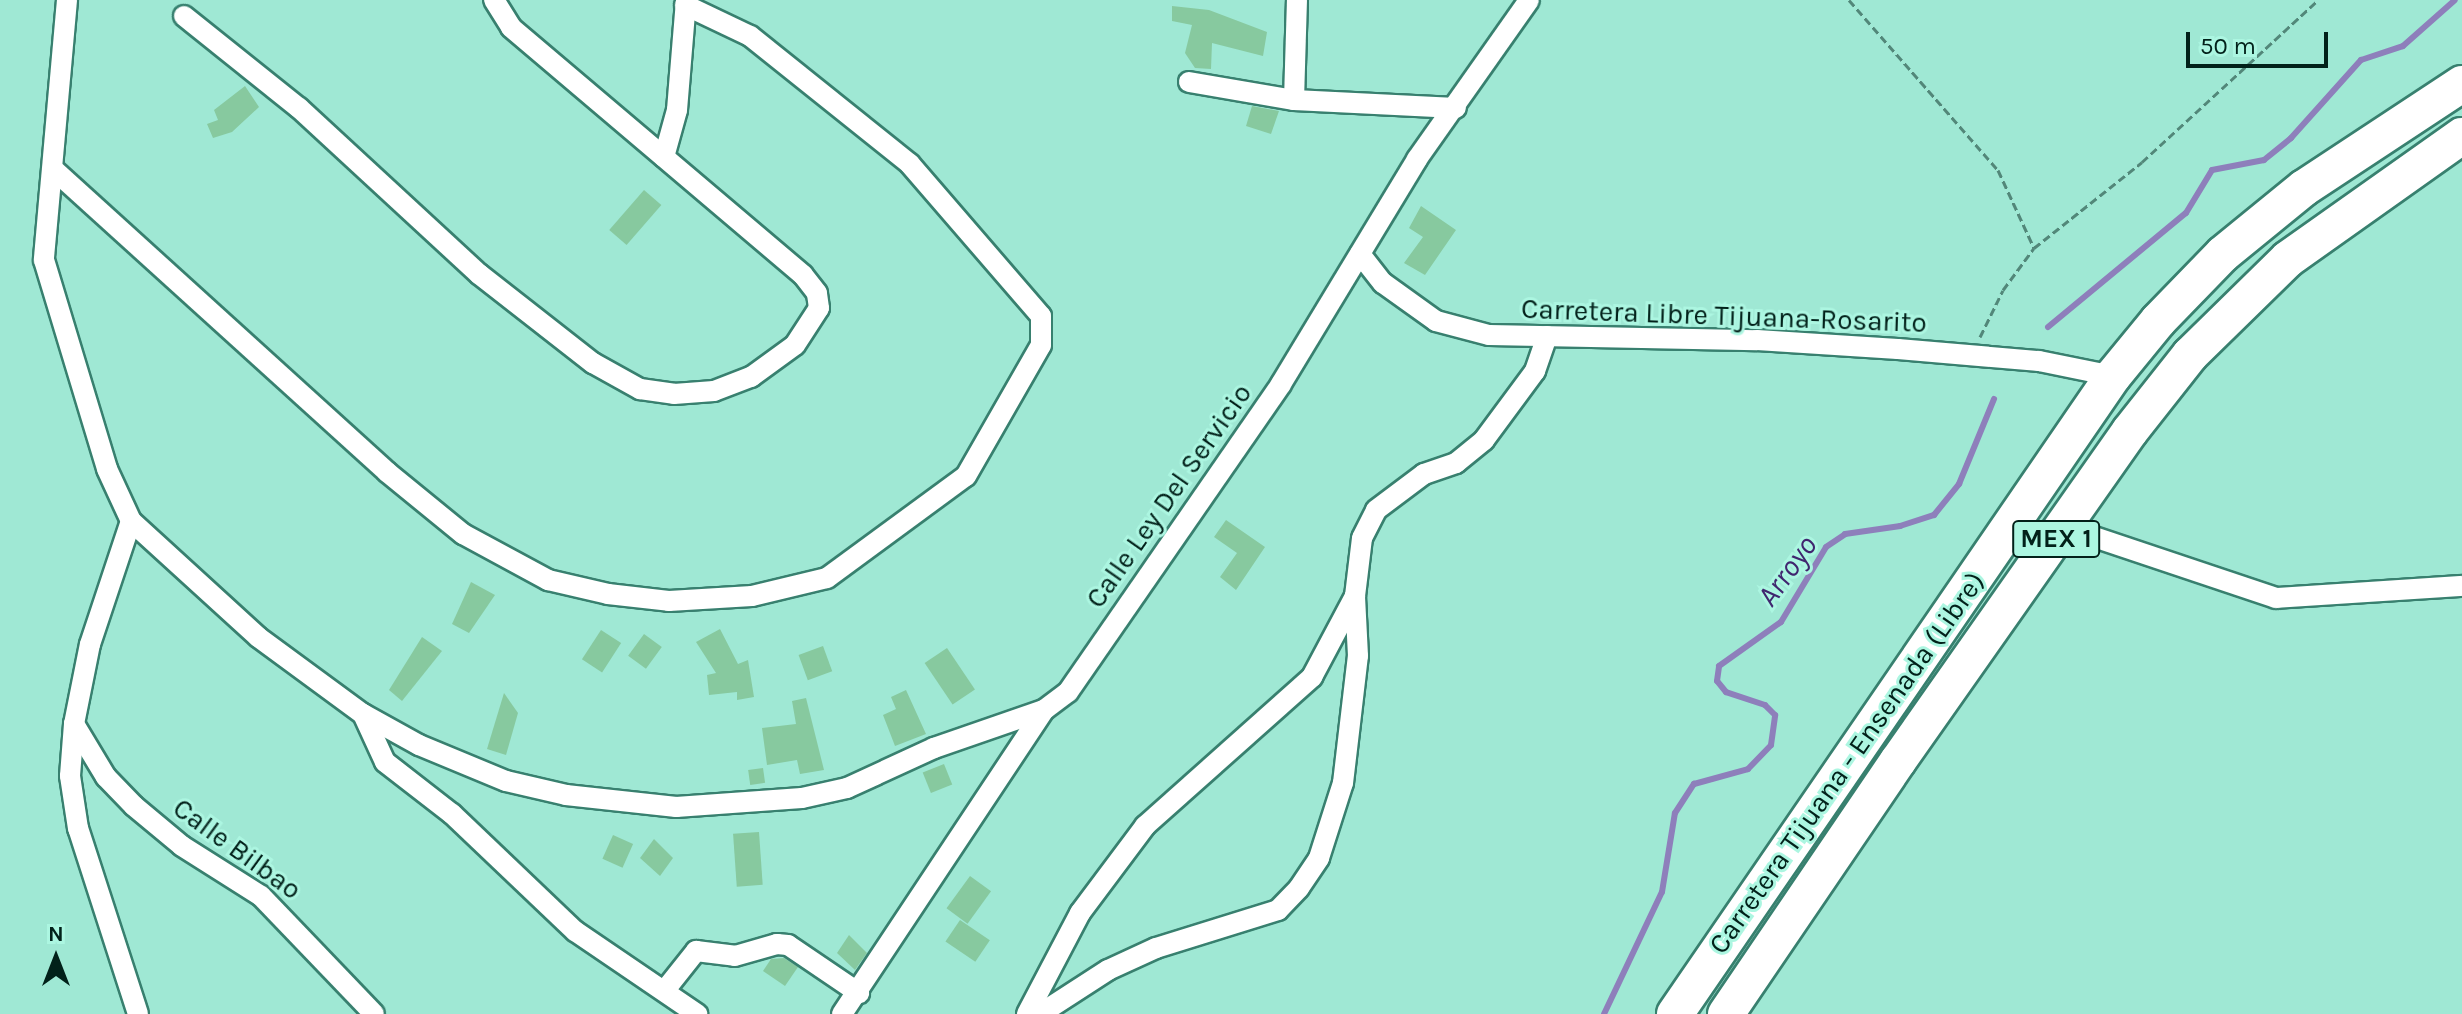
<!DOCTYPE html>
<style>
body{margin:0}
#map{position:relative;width:2462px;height:1014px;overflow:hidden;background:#9fe8d4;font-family:Karla,sans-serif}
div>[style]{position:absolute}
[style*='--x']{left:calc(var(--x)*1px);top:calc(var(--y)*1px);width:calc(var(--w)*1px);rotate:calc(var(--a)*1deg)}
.stream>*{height:6px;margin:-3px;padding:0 3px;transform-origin:3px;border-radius:3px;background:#8e7fbb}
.building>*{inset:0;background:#87c99f;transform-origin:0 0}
.path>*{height:3px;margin-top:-1.5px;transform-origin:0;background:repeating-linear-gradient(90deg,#528779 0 8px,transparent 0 12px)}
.roads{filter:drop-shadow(2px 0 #38806f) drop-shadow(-2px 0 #38806f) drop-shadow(0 2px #38806f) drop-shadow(0 -2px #38806f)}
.street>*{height:20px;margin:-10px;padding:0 10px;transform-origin:10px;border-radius:10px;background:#fff}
.highway>*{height:36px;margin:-18px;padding:0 18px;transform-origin:18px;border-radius:18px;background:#fff}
span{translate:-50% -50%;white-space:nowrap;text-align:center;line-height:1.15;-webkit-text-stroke:6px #acf6e1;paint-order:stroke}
.shield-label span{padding:2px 6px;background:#acf6e1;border:2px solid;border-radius:6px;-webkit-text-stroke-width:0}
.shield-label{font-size:26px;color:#02211a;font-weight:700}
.street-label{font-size:28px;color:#02211a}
.water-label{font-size:30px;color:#40266f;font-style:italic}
.north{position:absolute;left:16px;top:918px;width:80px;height:80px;-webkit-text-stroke:6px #acf6e1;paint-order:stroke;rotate:0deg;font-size:22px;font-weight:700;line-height:32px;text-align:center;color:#02211a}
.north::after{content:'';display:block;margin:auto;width:28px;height:36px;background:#02211a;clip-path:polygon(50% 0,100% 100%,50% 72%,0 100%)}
.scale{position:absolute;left:2186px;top:32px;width:142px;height:36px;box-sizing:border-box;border:4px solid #02211a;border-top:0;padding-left:10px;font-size:24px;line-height:28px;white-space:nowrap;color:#02211a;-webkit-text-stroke:6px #acf6e1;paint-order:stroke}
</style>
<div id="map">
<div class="stream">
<i style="--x:2048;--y:327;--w:179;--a:-39.6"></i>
<i style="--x:2186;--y:213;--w:50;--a:-58.8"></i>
<i style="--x:2212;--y:170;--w:53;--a:-10.9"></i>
<i style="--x:2264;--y:160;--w:35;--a:-39"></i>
<i style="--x:2291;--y:138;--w:105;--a:-48.1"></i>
<i style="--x:2361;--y:60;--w:44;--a:-18.4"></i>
<i style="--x:2403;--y:46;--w:69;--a:-41.5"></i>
<i style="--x:1604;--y:1014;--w:135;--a:-64.6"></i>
<i style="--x:1662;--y:892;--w:80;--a:-80.7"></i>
<i style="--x:1675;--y:813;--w:35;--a:-57"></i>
<i style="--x:1694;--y:784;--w:56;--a:-15.5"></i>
<i style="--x:1748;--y:769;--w:33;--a:-46"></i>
<i style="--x:1771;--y:745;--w:30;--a:-82"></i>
<i style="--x:1775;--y:715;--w:14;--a:-135"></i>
<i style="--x:1765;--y:705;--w:41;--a:-161.6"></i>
<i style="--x:1726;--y:692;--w:14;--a:-129"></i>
<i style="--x:1717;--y:681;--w:15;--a:-82"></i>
<i style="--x:1719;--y:666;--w:76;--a:-35.4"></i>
<i style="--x:1781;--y:622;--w:87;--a:-59"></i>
<i style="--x:1826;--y:547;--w:23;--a:-34"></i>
<i style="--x:1845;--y:534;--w:56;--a:-8.3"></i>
<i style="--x:1900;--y:526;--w:36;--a:-18"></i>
<i style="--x:1934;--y:515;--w:40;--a:-51"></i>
<i style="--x:1959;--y:484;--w:92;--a:-67.6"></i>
</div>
<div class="building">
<i style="clip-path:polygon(1172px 6px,1209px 10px,1267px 32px,1263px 56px,1212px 43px,1211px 69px,1195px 68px,1185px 53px,1192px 25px,1172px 21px)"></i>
<i style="clip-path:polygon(245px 86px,259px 107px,232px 132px,213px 138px,207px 124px,218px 120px,214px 110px)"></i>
<i style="clip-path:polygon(1252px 106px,1279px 111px,1271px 134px,1246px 126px)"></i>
<i style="left:644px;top:190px;width:23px;height:53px;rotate:41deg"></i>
<i style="clip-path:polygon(1421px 206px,1456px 230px,1425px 275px,1404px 263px,1423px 237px,1409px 228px)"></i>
<i style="clip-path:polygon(1226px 520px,1265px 547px,1236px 590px,1220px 577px,1237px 553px,1214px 537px)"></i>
<i style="clip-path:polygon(471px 582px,495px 595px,469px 633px,452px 624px)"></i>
<i style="clip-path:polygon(720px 629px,738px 664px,748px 660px,754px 697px,737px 700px,737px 692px,709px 695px,707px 675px,716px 673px,696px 642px)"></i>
<i style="left:601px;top:630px;width:24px;height:35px;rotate:33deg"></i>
<i style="left:644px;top:634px;width:22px;height:27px;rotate:36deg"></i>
<i style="clip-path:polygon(422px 637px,442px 651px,402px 701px,389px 690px)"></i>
<i style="left:823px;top:646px;width:27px;height:26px;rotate:70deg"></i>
<i style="left:947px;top:648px;width:50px;height:27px;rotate:56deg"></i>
<i style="clip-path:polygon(906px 690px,926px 734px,895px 746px,883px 715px,896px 709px,891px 697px)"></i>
<i style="clip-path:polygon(504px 693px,518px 713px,506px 755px,487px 749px)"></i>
<i style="clip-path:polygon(806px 698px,824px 770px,800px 774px,797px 760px,767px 765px,762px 728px,796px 724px,792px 701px)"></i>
<i style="left:944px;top:764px;width:22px;height:23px;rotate:68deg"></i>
<i style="left:763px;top:768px;width:15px;height:15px;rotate:82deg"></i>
<i style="left:759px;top:832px;width:53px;height:26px;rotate:86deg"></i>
<i style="left:613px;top:835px;width:22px;height:26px;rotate:24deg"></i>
<i style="clip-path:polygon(654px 839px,673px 858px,660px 876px,640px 858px)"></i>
<i style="left:970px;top:876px;width:26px;height:40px;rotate:36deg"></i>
<i style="left:960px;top:920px;width:36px;height:26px;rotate:34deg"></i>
<i style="clip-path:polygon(849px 935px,867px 953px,855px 970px,837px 953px)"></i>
<i style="clip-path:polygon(784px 958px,798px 967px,785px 986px,763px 971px,771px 959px)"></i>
</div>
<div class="path">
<i style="--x:1849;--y:0;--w:226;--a:48.8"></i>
<i style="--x:1998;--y:170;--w:86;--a:65.2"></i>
<i style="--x:2034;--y:248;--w:138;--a:-38.5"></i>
<i style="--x:2142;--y:162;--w:239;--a:-42.6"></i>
<i style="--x:1980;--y:337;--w:52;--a:-63.9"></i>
<i style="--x:2003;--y:290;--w:52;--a:-53.6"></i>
</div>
<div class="roads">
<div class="street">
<i style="--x:67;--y:0;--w:261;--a:95.1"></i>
<i style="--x:44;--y:260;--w:218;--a:73.2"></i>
<i style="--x:107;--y:469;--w:57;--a:65.2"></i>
<i style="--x:131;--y:521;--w:172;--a:42.4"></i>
<i style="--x:258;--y:637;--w:130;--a:36.3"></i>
<i style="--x:363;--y:714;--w:64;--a:29"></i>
<i style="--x:419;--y:745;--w:94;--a:22.5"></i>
<i style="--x:506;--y:781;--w:62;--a:13.1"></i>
<i style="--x:566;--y:795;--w:111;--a:6.2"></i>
<i style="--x:676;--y:807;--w:126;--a:-4.1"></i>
<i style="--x:802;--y:798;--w:46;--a:-12.5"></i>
<i style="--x:847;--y:788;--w:96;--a:-24.7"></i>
<i style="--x:934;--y:748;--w:116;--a:-19.1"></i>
<i style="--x:184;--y:16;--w:147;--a:38.7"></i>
<i style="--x:299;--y:108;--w:245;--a:42.7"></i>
<i style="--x:479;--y:274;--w:145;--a:38"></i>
<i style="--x:593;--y:363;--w:54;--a:29"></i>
<i style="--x:640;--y:389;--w:34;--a:8"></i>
<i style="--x:674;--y:394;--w:40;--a:-4.3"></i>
<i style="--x:714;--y:391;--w:40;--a:-21"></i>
<i style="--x:751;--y:377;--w:54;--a:-36"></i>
<i style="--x:795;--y:345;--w:44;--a:-57"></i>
<i style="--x:819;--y:308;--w:15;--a:-98"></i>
<i style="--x:817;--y:293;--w:23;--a:-128"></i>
<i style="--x:803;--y:275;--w:383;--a:-139.7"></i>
<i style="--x:511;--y:27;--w:32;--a:-122"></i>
<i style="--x:1189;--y:82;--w:107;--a:9.7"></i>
<i style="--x:1294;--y:100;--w:162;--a:2.8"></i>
<i style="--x:1294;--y:100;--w:100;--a:-88.3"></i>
<i style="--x:664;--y:157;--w:49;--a:-74.5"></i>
<i style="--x:677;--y:110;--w:110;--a:-85.3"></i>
<i style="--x:53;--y:169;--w:451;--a:42.2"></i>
<i style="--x:387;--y:472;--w:98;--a:39.2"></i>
<i style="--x:463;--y:534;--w:97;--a:28.4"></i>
<i style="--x:548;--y:580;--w:62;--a:13.1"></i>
<i style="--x:608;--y:594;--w:61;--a:6.5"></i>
<i style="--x:669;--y:601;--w:83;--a:-3.4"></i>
<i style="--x:752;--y:596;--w:77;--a:-13.5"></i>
<i style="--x:827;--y:578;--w:172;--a:-36.3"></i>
<i style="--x:966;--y:476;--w:151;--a:-60.2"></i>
<i style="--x:1041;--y:345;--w:29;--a:-90"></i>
<i style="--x:1041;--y:316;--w:201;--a:-130.8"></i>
<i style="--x:910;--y:164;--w:205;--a:-141.3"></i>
<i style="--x:750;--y:36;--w:72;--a:-154.5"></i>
<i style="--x:1360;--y:254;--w:37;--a:52"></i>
<i style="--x:1383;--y:283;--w:65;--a:35.6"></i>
<i style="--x:1436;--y:321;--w:55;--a:14.8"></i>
<i style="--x:1489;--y:335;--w:268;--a:1.1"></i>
<i style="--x:1757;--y:340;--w:141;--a:3.7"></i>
<i style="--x:1898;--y:349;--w:142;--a:4.9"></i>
<i style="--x:2039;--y:361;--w:76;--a:11.5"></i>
<i style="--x:131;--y:521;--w:130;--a:108.4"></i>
<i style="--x:90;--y:644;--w:82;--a:101.3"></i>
<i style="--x:74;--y:724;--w:52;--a:94.4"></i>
<i style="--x:70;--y:776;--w:53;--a:81.3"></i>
<i style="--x:78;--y:828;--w:195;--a:72.1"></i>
<i style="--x:2064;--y:527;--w:224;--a:18.5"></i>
<i style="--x:2276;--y:598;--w:186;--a:-3.7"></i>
<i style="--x:363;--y:714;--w:53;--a:65.4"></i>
<i style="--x:385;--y:762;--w:85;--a:37.8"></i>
<i style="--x:452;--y:814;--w:170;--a:43.6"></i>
<i style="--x:575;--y:931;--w:148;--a:34.2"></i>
<i style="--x:74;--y:724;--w:62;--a:58.9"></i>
<i style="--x:106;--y:777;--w:40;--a:46"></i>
<i style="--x:134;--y:806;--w:62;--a:39.8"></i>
<i style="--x:182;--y:846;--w:93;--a:32.3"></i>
<i style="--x:261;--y:896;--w:163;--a:46.2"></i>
<i style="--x:665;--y:990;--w:50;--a:-51.5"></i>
<i style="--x:696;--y:951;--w:39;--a:7"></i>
<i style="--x:735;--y:956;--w:44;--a:-15.9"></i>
<i style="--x:777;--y:944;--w:11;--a:5"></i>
<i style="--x:788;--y:945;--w:86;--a:34.1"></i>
<i style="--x:842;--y:1014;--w:365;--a:-56.4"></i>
<i style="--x:1044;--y:710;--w:30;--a:-37"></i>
<i style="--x:1068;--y:692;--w:374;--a:-55.3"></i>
<i style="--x:1281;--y:384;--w:263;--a:-58.8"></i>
<i style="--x:1417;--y:159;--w:194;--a:-54.8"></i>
<i style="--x:1027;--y:1014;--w:114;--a:-62.3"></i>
<i style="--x:1080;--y:913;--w:109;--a:-53.2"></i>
<i style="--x:1145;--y:826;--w:224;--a:-41.7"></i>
<i style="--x:1312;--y:677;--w:92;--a:-62"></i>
<i style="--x:1355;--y:596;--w:58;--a:-83.1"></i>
<i style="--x:1362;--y:538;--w:31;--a:-63"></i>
<i style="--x:1376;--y:510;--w:60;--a:-36.9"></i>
<i style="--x:1424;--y:474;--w:34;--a:-19"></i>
<i style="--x:1456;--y:463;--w:36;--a:-39"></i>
<i style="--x:1484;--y:440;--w:86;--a:-53.5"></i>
<i style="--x:1535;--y:371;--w:37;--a:-71"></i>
<i style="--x:1040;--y:1014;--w:81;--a:-32.9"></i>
<i style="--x:1108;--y:970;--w:53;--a:-24.6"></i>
<i style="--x:1156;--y:948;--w:128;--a:-17.3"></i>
<i style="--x:1278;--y:910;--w:30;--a:-46"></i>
<i style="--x:1299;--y:888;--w:36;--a:-56"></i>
<i style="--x:1319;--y:858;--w:79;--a:-72.3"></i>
<i style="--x:1343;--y:783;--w:128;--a:-83.3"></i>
<i style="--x:1358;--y:656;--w:60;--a:-92.9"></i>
</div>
<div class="highway">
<i style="--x:1675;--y:1014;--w:774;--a:-55.53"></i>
<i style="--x:2113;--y:376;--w:71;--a:-50.7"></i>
<i style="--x:2158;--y:321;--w:93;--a:-45.9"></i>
<i style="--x:2223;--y:254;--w:104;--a:-39.2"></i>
<i style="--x:2304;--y:188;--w:189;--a:-33.4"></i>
<i style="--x:1726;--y:1014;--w:306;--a:-55.8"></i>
<i style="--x:1898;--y:761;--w:403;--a:-54.9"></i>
<i style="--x:2130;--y:431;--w:97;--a:-51.7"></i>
<i style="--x:2190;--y:355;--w:137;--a:-44.4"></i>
<i style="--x:2288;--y:259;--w:213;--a:-35.3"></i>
</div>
</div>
<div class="shield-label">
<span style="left:2056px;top:539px">MEX 1</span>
</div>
<div class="street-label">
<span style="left:1724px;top:316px;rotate:2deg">Carretera Libre Tijuana-Rosarito</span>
<span style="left:1169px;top:496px;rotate:-55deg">Calle Ley Del Servicio</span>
<span style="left:1847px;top:763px;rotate:-55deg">Carretera Tijuana - Ensenada (Libre)</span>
<span style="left:237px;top:849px;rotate:36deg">Calle Bilbao</span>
</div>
<div class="water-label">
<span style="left:1787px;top:571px;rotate:-54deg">Arroyo</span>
</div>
<div class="north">N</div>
<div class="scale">50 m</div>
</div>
